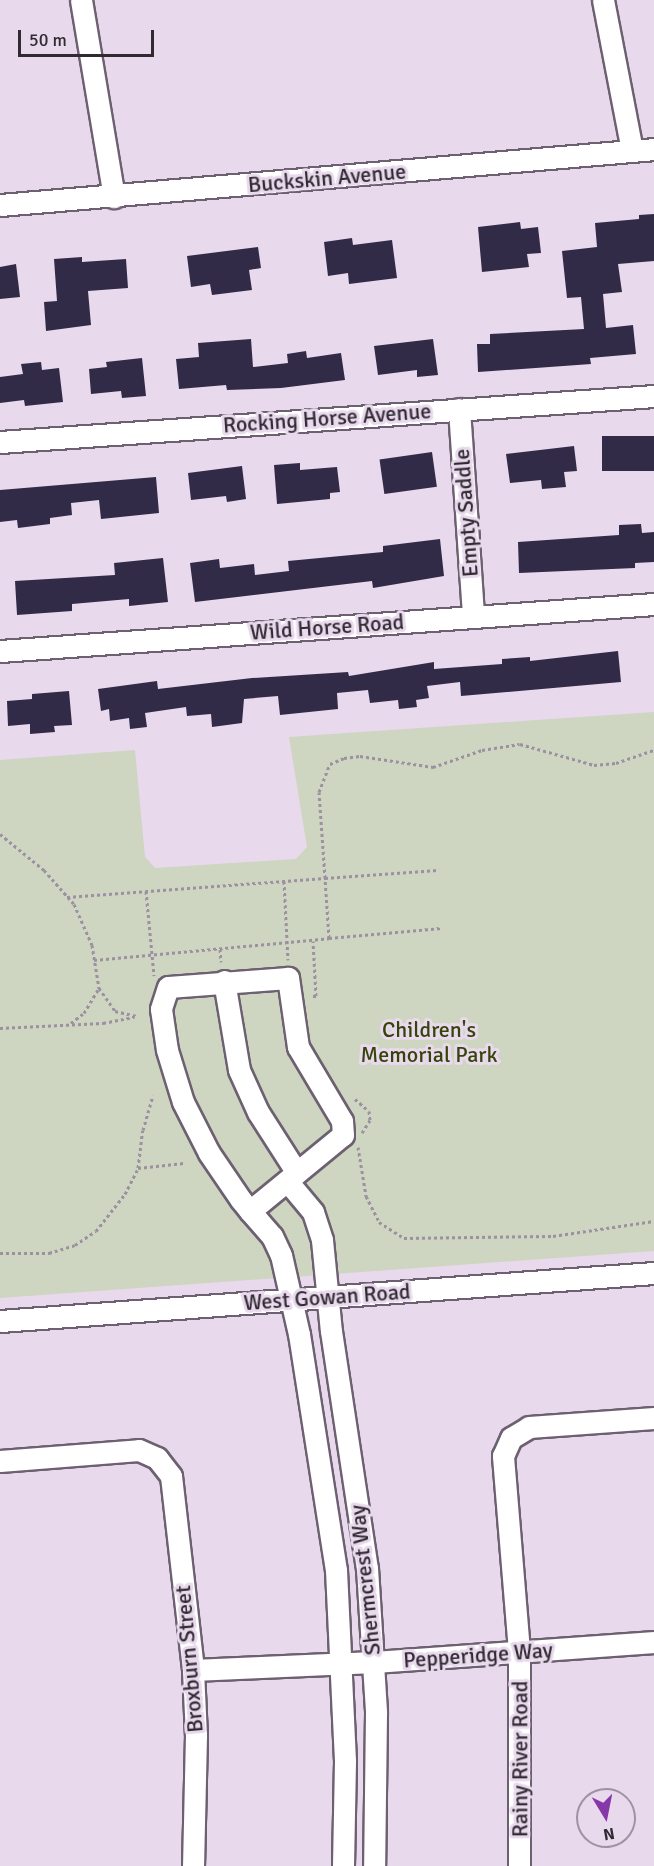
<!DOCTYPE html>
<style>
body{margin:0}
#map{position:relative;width:654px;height:1866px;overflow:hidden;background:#e8d9ed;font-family:Signika,sans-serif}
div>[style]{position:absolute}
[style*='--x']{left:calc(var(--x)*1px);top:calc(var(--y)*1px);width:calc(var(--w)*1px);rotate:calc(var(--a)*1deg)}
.green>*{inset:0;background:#ced5c0}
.building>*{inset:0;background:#322b48;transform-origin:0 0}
.path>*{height:3px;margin-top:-1.5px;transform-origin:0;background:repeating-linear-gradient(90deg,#9c91a0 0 3px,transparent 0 6px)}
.roads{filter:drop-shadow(2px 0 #6d6071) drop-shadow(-2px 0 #6d6071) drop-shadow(0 2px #6d6071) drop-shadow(0 -2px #6d6071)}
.minor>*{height:21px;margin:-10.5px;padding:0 10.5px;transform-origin:10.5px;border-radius:10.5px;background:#fff}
span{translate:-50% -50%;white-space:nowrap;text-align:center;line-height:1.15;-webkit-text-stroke:6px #e8d9ed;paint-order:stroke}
.street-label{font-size:22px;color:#302a31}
.park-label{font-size:22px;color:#364309}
.north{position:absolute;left:576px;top:1788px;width:60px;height:60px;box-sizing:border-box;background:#e8d9ed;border:2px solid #9e93a2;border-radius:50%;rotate:170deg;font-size:16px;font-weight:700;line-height:24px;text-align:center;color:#302a31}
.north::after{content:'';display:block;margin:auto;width:21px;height:27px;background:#8637a8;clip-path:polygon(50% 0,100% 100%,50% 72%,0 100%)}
.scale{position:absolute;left:18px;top:30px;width:136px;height:27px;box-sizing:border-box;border:3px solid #302a31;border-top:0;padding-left:8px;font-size:18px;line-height:21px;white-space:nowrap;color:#302a31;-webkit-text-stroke:4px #e8d9ed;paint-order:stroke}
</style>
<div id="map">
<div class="green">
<i style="clip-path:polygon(654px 712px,654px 1251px,0 1298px,0 760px,135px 750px,145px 857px,155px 868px,296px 859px,307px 847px,289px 737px)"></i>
</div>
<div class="building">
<i style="clip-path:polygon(654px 214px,654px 261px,618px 264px,622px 292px,603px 294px,606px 328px,633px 325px,636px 354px,590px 358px,591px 364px,478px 372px,477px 344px,490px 344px,490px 334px,584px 329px,581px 297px,567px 298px,562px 251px,597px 247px,595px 223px,639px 219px,639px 215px)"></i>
<i style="clip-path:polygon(520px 222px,521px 229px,538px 227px,541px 253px,527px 254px,529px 267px,482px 272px,478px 227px)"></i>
<i style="clip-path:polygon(352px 238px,353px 245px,392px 240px,397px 278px,349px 284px,348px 273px,328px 276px,324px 242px)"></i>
<i style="clip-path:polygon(258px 247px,261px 268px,249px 270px,252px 290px,212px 295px,210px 284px,191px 287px,187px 256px)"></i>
<i style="clip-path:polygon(82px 257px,82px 262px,126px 259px,128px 288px,88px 291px,91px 325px,46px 331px,44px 302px,57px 301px,54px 259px)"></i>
<i style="clip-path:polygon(16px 264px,20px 297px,0 299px,0 267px)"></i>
<i style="clip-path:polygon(251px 339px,253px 367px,288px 363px,287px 354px,306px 351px,307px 358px,341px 353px,345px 380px,281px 388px,227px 390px,226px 385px,179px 389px,176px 359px,199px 357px,198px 343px)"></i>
<i style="clip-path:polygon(433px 339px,438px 375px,417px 377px,417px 370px,378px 375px,374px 346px)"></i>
<i style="clip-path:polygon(142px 358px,146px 396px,122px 398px,121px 391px,91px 394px,89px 369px,107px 367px,106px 362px)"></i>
<i style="clip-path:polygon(41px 362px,42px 370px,59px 368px,63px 402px,25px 406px,24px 400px,0 403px,0 377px,23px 374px,21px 364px)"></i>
<i style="left:654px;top:436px;width:35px;height:52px;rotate:90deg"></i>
<i style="clip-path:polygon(574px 446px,577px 471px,564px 472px,566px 487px,542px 489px,541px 480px,510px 483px,506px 454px)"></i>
<i style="left:432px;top:452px;width:35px;height:53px;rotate:82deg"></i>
<i style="clip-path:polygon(300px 463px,300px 470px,337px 467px,340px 492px,330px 493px,330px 499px,277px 504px,274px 465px)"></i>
<i style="clip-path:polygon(242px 466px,246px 499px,227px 502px,226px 496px,191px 500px,188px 473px)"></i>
<i style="clip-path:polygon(156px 477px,159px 513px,101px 519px,99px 500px,71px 503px,72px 515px,50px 518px,50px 524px,18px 528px,17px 520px,0 522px,0 490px)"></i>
<i style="clip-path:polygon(641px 524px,642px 533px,654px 532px,654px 562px,635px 563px,635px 568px,519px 573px,518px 542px,619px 535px,619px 525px)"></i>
<i style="clip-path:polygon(440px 539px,444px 576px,373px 588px,372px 581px,195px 602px,190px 563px,219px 559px,220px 568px,254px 564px,255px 575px,289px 571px,288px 561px,383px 552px,383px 546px)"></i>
<i style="clip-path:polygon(163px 558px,168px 602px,129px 606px,129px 599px,72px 604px,72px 611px,17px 615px,15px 581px,115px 575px,114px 563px)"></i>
<i style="clip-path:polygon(618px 651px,621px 682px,461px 696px,460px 682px,427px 686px,429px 698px,416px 700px,417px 707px,399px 709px,398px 700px,370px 703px,368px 690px,337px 693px,338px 709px,280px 715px,278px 696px,244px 699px,242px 723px,212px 727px,211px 714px,187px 716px,186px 707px,145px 713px,147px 727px,130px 729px,129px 718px,110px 721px,109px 709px,101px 711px,98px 689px,157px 681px,158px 689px,252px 678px,348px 672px,349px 676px,434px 662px,434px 669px,502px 664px,502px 659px,530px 657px,530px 661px)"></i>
<i style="clip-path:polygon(69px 691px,72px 725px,54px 726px,55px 732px,30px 734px,30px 724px,8px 726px,7px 701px,32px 699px,32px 694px)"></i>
</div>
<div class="path">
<i style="--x:0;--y:834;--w:57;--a:39.3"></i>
<i style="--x:44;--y:870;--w:45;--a:48.6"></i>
<i style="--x:74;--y:904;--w:45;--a:66.3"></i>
<i style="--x:92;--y:945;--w:44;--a:80.8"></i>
<i style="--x:99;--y:988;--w:28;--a:55"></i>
<i style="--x:115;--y:1011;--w:22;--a:13"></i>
<i style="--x:284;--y:881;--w:79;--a:87.1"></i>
<i style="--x:146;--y:891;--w:85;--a:84.6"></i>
<i style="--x:67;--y:897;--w:259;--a:-4.2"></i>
<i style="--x:325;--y:878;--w:86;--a:-94"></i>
<i style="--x:319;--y:792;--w:30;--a:-69"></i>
<i style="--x:330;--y:764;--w:15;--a:-23"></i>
<i style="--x:344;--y:758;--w:16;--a:-7"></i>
<i style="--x:360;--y:756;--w:74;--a:8.6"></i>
<i style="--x:433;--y:767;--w:52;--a:-19.1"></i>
<i style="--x:482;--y:750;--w:38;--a:-9"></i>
<i style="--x:520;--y:744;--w:77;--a:15.8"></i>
<i style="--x:594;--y:765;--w:22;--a:-5"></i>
<i style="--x:616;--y:763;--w:40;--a:-18.9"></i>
<i style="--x:329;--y:938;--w:113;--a:-5.1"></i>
<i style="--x:220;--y:949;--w:13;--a:86"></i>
<i style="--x:94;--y:960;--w:236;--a:-5.3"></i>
<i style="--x:329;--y:938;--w:60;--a:-93.8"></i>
<i style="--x:325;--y:878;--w:113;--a:-4"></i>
<i style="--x:313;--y:996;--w:3;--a:0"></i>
<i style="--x:316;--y:996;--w:55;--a:-93.1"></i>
<i style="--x:71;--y:1023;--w:16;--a:-38"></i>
<i style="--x:84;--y:1013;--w:29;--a:-59"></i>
<i style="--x:0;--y:1028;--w:103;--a:-2.8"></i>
<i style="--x:103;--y:1023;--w:32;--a:-11"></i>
<i style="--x:355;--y:1099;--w:18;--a:41"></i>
<i style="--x:369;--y:1111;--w:9;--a:84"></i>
<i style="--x:370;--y:1120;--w:15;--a:122"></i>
<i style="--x:358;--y:1147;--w:50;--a:80.7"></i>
<i style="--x:366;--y:1196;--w:29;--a:63"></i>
<i style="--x:379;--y:1222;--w:30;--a:33"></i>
<i style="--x:404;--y:1238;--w:149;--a:-0.8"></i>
<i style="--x:553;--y:1236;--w:102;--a:-8.4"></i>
<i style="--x:138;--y:1168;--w:46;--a:-6.2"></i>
<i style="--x:0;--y:1253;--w:49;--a:0"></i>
<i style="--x:49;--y:1253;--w:27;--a:-17"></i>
<i style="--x:75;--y:1245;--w:25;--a:-34"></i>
<i style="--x:96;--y:1231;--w:47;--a:-51.9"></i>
<i style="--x:125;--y:1194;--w:29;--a:-63"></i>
<i style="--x:138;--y:1168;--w:38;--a:-83"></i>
<i style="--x:143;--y:1130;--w:36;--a:-74"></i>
</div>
<div class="roads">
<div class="minor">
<i style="--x:81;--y:0;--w:200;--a:80.5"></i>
<i style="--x:603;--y:0;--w:153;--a:79.1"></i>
<i style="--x:0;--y:205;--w:656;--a:-4.89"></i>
<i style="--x:459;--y:409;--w:208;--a:86.1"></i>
<i style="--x:0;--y:442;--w:656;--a:-4.02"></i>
<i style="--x:0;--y:651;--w:656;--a:-4.11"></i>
<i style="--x:224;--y:981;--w:90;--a:80.4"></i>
<i style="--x:239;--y:1070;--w:46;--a:65.7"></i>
<i style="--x:258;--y:1112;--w:72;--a:57.4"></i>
<i style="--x:288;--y:1182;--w:39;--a:50"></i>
<i style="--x:313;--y:1212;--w:29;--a:72"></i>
<i style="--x:322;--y:1240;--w:91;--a:84.4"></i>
<i style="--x:331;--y:1331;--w:240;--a:81.4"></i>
<i style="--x:367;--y:1568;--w:145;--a:86.4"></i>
<i style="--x:376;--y:1713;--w:153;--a:90.7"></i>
<i style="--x:250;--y:1211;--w:120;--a:-39.3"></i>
<i style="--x:343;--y:1135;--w:14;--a:-94"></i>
<i style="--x:342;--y:1121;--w:86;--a:-120.7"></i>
<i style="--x:298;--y:1047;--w:70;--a:-98.2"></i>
<i style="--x:288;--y:978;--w:120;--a:175.7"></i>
<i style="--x:168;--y:987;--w:23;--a:108"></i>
<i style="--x:161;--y:1009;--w:41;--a:81.7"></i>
<i style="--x:167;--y:1050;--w:54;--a:72.9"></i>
<i style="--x:183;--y:1102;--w:57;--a:63"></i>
<i style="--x:209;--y:1153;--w:57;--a:55.8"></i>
<i style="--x:241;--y:1200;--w:14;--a:51"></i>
<i style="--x:250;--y:1211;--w:33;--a:49"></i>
<i style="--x:272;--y:1236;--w:21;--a:65"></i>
<i style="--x:281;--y:1255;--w:81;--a:77.2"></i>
<i style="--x:299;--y:1334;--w:239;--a:81.1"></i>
<i style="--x:336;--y:1570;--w:191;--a:87.3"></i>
<i style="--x:345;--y:1761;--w:105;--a:91.1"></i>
<i style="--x:0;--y:1321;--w:656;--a:-4.2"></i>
<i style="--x:0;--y:1461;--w:139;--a:-4.5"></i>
<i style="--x:139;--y:1450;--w:20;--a:24"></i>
<i style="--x:157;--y:1458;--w:23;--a:52"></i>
<i style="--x:171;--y:1476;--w:195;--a:83.5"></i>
<i style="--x:193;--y:1670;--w:65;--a:87.4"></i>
<i style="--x:196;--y:1735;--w:131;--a:91.3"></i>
<i style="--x:193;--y:1670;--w:181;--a:-2.5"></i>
<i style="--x:374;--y:1662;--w:281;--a:-4.1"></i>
<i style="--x:519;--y:1866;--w:215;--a:-90"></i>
<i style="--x:519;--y:1651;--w:196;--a:-94.7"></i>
<i style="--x:503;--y:1456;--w:20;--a:-66"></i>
<i style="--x:511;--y:1438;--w:21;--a:-31"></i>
<i style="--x:529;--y:1427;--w:125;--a:-4.1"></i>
</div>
</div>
<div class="street-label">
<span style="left:327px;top:178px;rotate:-5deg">Buckskin Avenue</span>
<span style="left:327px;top:418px;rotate:-4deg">Rocking Horse Avenue</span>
<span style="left:466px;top:513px;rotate:-94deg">Empty Saddle</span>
<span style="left:327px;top:627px;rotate:-4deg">Wild Horse Road</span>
<span style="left:327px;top:1297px;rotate:-4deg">West Gowan Road</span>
<span style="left:365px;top:1580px;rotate:-96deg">Shermcrest Way</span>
<span style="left:478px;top:1655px;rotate:-4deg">Pepperidge Way</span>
<span style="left:189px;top:1659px;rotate:-95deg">Broxburn Street</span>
<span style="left:520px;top:1759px;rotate:-90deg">Rainy River Road</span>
</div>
<div class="park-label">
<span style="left:429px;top:1042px">Children's<br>Memorial Park</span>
</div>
<div class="north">N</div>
<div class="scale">50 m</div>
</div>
